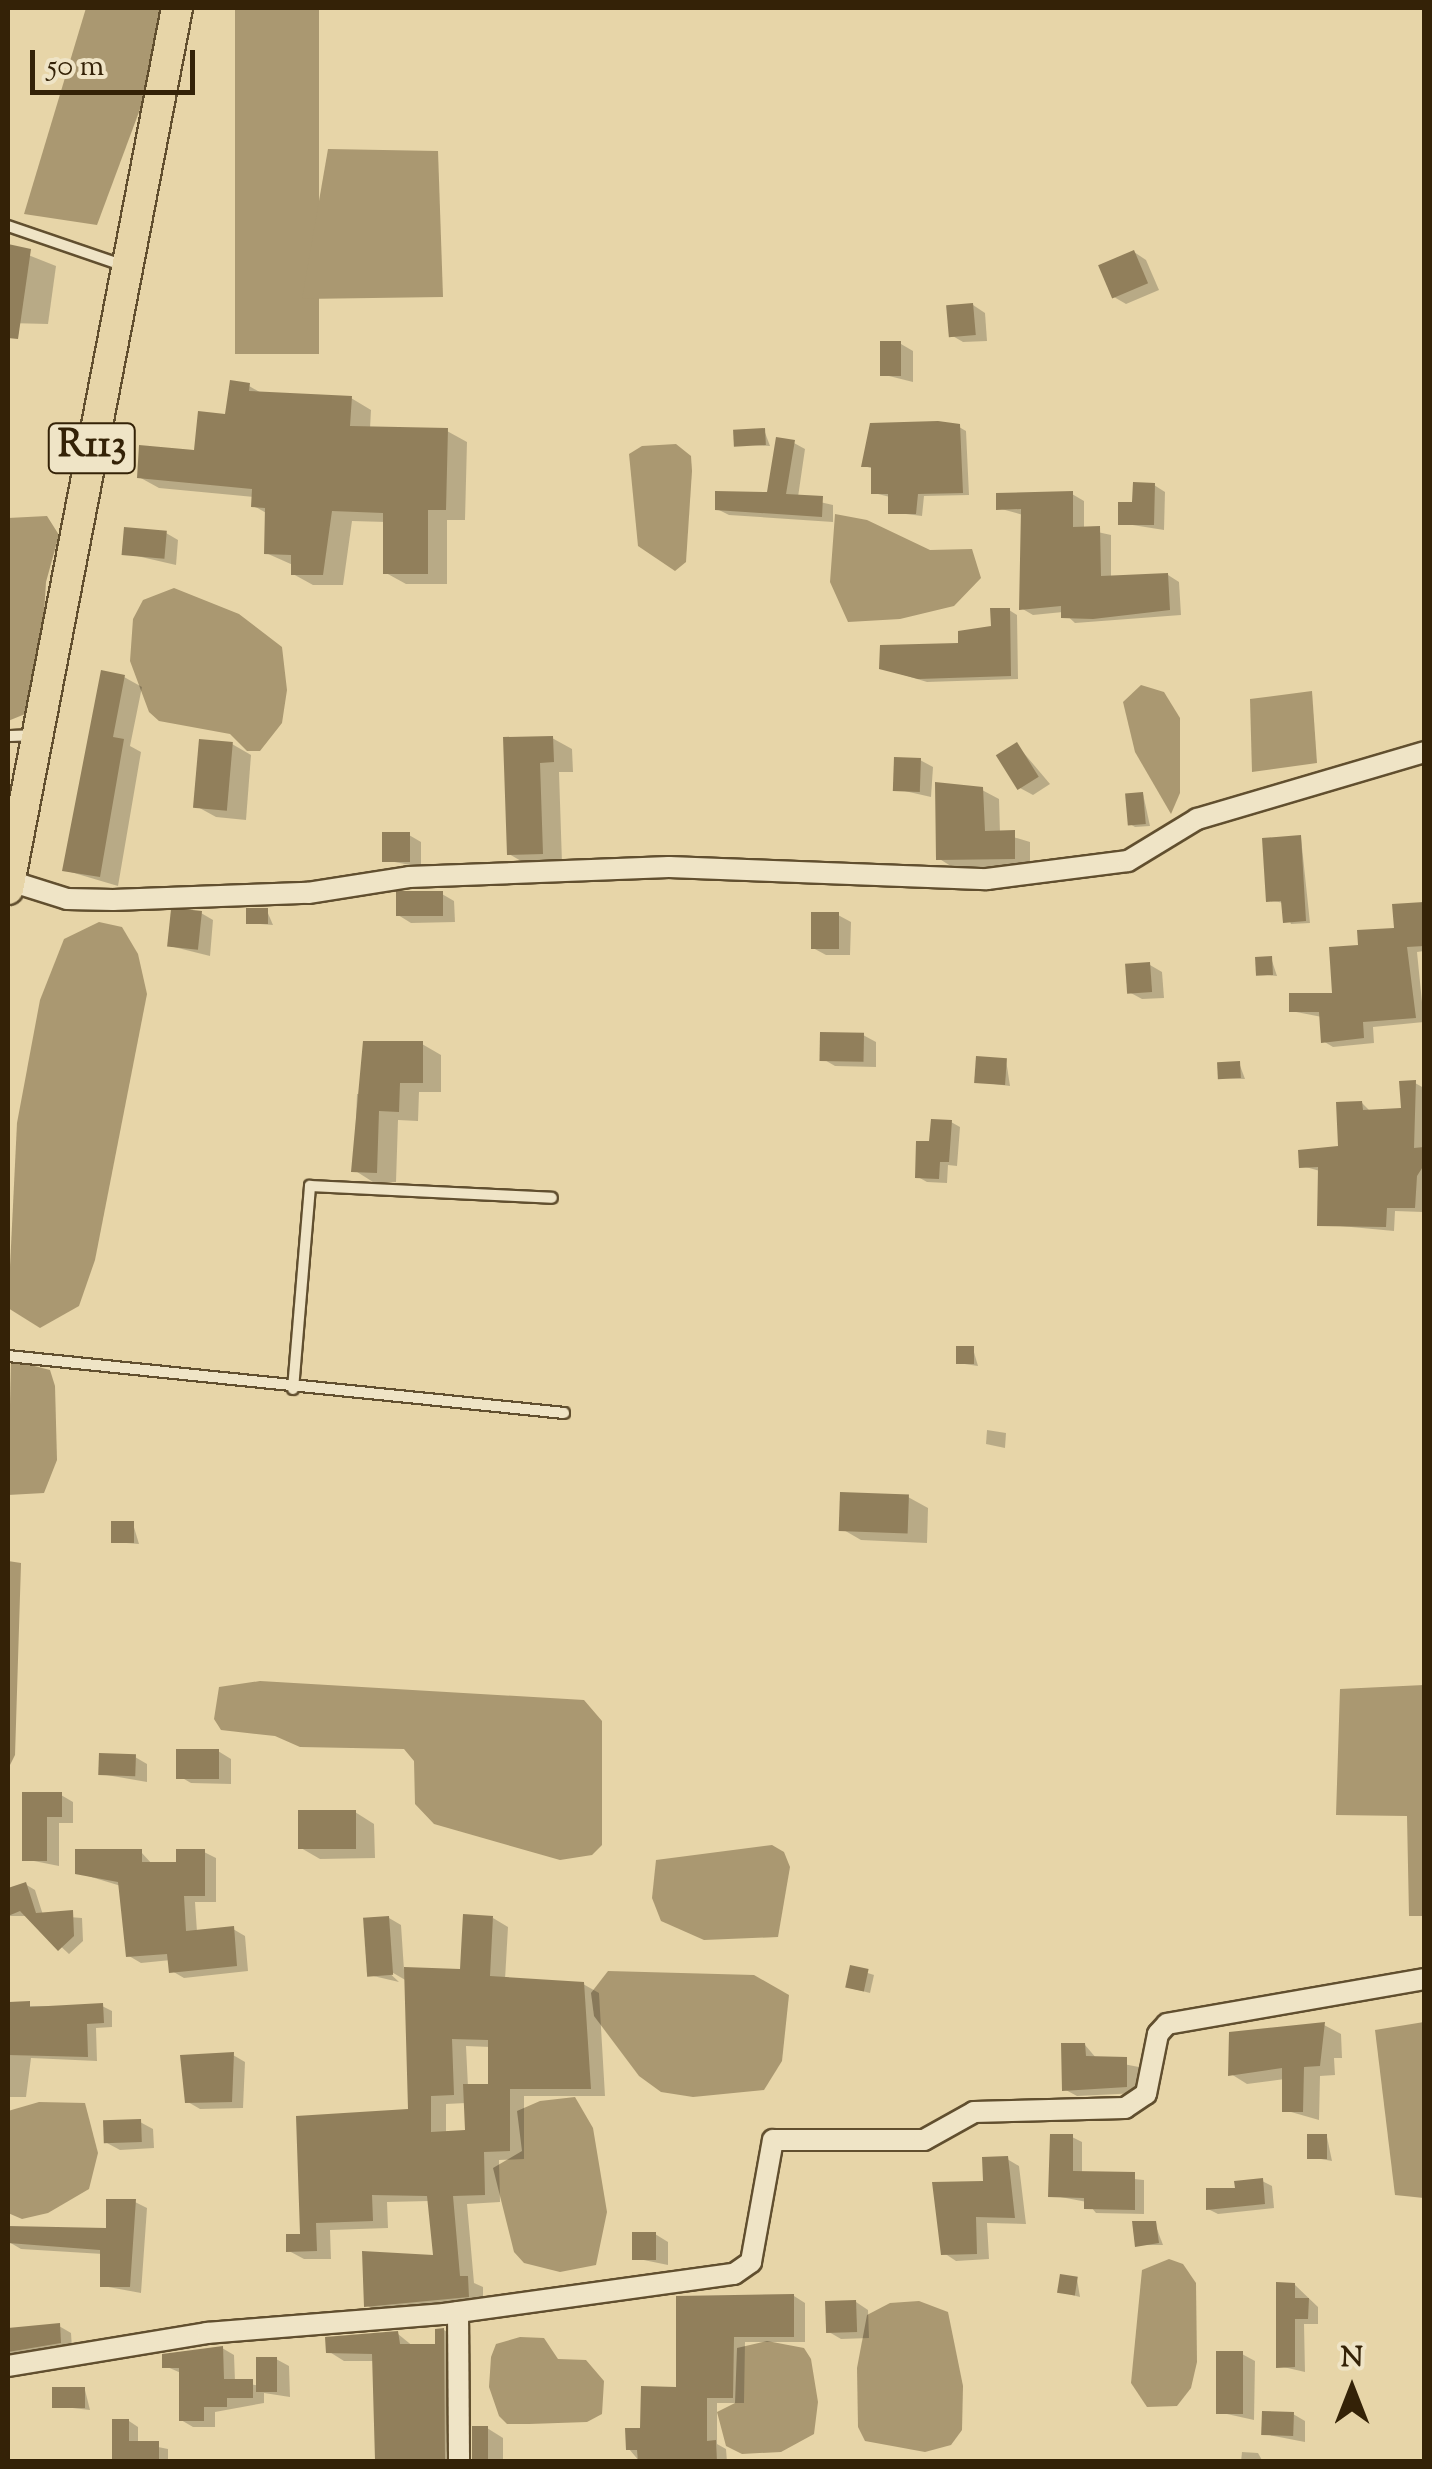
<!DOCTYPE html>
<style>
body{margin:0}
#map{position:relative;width:1432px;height:2469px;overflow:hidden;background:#e7d5a8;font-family:"Sorts Mill Goudy",serif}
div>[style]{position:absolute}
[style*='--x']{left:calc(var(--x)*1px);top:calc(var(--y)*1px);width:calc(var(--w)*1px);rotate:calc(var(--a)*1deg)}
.water>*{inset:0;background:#aa9871;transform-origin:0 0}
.shadow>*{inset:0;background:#0003}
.building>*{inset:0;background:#917f5b;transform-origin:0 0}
.roads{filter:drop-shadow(2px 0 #614f2f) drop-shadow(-2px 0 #614f2f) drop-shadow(0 2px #614f2f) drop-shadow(0 -2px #614f2f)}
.lane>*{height:10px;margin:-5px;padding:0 5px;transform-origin:5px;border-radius:5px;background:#efe4c6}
.street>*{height:20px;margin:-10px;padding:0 10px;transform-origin:10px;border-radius:10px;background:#efe4c6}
.primary>*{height:30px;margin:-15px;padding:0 15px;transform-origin:15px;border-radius:15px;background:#e7d5a8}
span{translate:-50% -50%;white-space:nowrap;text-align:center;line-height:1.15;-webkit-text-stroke:9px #efe4c6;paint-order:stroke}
.shield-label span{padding:2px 8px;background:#efe4c6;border:2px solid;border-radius:8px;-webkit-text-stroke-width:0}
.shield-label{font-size:38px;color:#342207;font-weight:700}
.frame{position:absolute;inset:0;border:10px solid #342207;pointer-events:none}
.north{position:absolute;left:1302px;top:2339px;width:100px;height:100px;-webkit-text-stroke:8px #efe4c6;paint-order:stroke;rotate:0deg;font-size:28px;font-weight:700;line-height:40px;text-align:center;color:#342207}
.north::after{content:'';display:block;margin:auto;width:35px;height:45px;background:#342207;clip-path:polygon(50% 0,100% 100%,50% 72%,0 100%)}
.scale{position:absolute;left:30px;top:50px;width:165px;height:45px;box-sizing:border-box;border:5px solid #342207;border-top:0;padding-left:12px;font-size:30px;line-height:35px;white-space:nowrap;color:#342207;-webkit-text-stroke:8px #efe4c6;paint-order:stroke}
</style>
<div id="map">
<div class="water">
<i style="clip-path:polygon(86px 8px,168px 8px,149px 85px,97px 225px,24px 214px)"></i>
<i style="left:235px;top:8px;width:84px;height:346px"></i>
<i style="clip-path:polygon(328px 149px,438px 151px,443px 297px,302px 299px)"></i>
<i style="clip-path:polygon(676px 444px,691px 456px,692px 471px,686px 562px,675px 571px,638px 546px,629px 454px,642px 446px)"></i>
<i style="clip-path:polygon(835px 514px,867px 520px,930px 550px,972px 549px,981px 578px,954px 606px,900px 619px,848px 622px,830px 582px)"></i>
<i style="clip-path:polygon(47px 516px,59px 535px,46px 582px,41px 664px,30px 712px,8px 721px,8px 518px)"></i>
<i style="clip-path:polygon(174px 588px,239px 614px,282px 647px,287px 690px,282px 723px,260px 751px,247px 751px,230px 734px,159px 721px,149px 712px,130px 661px,133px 619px,143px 600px)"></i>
<i style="clip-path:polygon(1141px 685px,1164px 692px,1180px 718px,1180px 793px,1171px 814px,1135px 752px,1123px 702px)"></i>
<i style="clip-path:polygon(1312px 691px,1317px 763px,1252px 772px,1250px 699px)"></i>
<i style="clip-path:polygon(99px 922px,122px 927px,138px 954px,147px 994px,95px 1260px,79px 1306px,40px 1328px,8px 1308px,17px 1123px,40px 1000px,64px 939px)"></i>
<i style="clip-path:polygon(11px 1360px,50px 1370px,55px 1386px,57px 1460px,44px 1493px,8px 1495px)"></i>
<i style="clip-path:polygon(8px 1561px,21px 1563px,15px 1755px,8px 1769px)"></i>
<i style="clip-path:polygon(260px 1681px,584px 1700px,602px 1721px,602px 1845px,592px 1855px,560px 1860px,434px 1824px,415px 1804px,414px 1761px,404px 1749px,300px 1747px,275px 1736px,221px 1730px,214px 1719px,219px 1687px)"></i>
<i style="clip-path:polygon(1424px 1685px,1424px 1916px,1409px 1916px,1407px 1816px,1336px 1815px,1340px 1689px)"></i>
<i style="clip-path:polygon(772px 1845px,784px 1852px,790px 1867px,778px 1937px,704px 1940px,661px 1921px,652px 1898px,656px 1860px)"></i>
<i style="clip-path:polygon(608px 1971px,754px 1975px,789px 1995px,782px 2061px,764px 2090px,693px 2097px,661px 2092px,639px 2076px,594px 2016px,591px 1993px)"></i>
<i style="clip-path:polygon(1424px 2022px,1424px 2198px,1395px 2195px,1375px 2030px)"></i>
<i style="clip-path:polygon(575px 2097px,593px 2128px,607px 2212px,596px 2265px,560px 2272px,524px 2263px,514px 2252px,493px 2168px,522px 2151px,517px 2111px,540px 2101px)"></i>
<i style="clip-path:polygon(39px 2102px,85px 2103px,98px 2153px,89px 2189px,48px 2213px,22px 2219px,8px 2213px,8px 2111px)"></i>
<i style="clip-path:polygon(1169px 2259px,1183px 2264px,1196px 2283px,1197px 2362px,1191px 2388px,1177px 2406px,1147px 2407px,1131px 2383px,1142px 2270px)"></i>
<i style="clip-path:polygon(919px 2301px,948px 2312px,963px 2386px,962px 2430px,951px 2445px,925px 2452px,865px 2441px,858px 2427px,857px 2368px,867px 2315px,890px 2303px)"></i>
<i style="clip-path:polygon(520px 2337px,544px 2338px,558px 2359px,586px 2360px,604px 2381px,602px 2414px,587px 2422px,529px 2424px,507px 2424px,499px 2416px,489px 2387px,491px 2357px,496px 2344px)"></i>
<i style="clip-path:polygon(767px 2341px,804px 2348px,811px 2359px,818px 2402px,814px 2434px,781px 2452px,742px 2454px,726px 2446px,717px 2412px,735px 2403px,737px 2348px)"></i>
</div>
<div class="shadow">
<i style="clip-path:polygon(8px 247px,56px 266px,48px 324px,8px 323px)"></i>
<i style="clip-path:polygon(1134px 252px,1146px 260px,1159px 290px,1126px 304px,1114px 297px)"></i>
<i style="clip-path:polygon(973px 305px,985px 313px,987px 341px,963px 342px,951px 335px)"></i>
<i style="clip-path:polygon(901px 344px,913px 351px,913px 382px,881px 374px)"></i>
<i style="clip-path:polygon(249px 386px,263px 394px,351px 398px,371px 410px,370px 429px,447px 431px,467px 442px,465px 520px,447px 520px,447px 584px,406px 584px,386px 573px,386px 522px,352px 521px,343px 585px,313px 585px,293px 574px,293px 565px,266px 553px,268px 514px,254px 506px,254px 497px,159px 488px,139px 477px,196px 453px)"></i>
<i style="clip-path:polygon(959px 427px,966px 431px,969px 495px,924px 496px,922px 516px,890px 512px,890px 497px,874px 493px,874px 469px,864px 466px)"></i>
<i style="clip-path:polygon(764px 430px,770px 446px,736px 444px)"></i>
<i style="clip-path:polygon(794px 443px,805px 449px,798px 497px,833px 505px,833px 522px,729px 515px,717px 509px,769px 495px)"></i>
<i style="clip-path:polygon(1154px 485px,1165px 492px,1164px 530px,1120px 523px)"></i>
<i style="clip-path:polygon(1072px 494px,1084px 501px,1084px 529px,1111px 535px,1111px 578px,1168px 575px,1179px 582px,1181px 615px,1075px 623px,1063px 612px,1033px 615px,1021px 608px,1023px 515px,998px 508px)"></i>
<i style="clip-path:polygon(166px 533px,178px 540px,176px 565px,124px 553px)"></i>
<i style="clip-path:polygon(1009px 610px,1017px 615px,1018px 679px,927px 682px,881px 668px,961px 645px,994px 628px)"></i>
<i style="clip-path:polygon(124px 677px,142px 687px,130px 746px,141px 752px,118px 886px,64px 870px)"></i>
<i style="clip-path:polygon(552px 738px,572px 749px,573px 772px,559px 772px,562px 863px,528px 865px,509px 854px,505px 740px)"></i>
<i style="clip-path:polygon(232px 744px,251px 755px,246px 820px,216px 817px,196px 806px)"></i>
<i style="clip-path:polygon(1017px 745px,1050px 784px,1033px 795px,1020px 788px)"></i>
<i style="clip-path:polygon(920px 760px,933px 767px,931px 797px,896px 789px)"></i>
<i style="clip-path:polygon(982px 790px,999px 799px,1000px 833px,1030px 842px,1030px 867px,954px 868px,938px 858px)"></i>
<i style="clip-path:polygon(1143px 794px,1150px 826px,1135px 827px,1130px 824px)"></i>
<i style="clip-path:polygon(409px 835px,421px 842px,421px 867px,384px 860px)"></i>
<i style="clip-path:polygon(1301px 838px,1310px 923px,1291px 924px,1284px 903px,1268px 900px)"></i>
<i style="clip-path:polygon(442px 894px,454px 901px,455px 922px,411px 923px,398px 915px)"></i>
<i style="clip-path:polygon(1424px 904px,1424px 951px,1417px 952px,1424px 1022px,1373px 1027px,1374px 1043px,1333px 1047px,1323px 1041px,1322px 1017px,1291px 1011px,1334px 995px,1397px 930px,1395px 906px)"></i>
<i style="clip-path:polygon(267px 911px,273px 925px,248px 923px)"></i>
<i style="clip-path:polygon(201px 913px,213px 920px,210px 956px,170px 946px)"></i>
<i style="clip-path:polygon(838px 915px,851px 922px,850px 955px,826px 955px,813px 948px)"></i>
<i style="clip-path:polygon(1271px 958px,1277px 976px,1258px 974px)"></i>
<i style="clip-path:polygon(1150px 965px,1162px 972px,1164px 998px,1142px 999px,1129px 992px)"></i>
<i style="clip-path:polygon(863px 1035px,876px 1042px,876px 1067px,835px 1066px,823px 1059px)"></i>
<i style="clip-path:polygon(422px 1044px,441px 1055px,441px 1092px,419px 1092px,418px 1121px,398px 1120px,396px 1182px,373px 1182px,354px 1170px,357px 1094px,365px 1094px)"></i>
<i style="clip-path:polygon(1006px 1060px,1010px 1086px,978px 1082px)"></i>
<i style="clip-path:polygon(1239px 1063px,1245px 1079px,1220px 1078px)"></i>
<i style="clip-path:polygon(1415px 1083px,1424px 1088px,1423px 1212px,1395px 1211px,1394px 1231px,1319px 1224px,1320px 1171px,1302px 1166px,1341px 1149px,1362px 1103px,1371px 1112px,1404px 1110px)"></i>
<i style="clip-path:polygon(951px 1122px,960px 1127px,957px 1166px,948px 1165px,947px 1183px,927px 1182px,918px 1177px,932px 1144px)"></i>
<i style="clip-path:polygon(973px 1349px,978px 1366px,958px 1363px)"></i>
<i style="clip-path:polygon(987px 1430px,1006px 1433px,1005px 1448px,986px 1444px)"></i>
<i style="clip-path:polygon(908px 1497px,928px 1508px,927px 1543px,861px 1540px,842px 1529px)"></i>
<i style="clip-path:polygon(133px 1524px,139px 1544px,114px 1542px)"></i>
<i style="clip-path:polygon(218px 1751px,231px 1759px,231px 1784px,191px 1783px,179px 1776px)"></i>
<i style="clip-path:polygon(135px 1757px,147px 1764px,147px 1782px,101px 1774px)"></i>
<i style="clip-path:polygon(24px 1795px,61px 1795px,73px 1802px,73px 1823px,59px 1823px,59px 1866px,24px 1859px)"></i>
<i style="clip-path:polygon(355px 1812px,374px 1824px,375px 1858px,320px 1859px,301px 1848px)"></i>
<i style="clip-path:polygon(141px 1852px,153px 1865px,178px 1864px,204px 1852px,216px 1858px,216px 1902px,195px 1902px,197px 1932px,233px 1929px,245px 1936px,248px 1971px,184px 1978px,172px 1971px,171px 1960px,141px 1963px,129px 1956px,121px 1886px,78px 1873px)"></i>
<i style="clip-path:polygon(25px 1884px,35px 1890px,43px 1915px,82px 1918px,83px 1941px,69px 1954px,28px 1916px,8px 1916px,8px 1890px)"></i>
<i style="clip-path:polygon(evenodd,389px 1918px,401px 1925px,404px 1970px,463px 1971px,493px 1918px,508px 1927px,505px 1980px,583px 1984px,599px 1993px,605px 2096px,524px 2096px,524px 2159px,499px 2160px,500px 2202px,467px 2204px,474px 2283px,483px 2287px,483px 2304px,382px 2314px,366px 2305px,436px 2258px,429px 2201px,387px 2202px,388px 2228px,330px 2230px,331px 2259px,304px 2259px,289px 2251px,410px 2112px,407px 1981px,383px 1967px,399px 1982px,369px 1975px,389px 1918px,466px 2046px,490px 2047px,490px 2087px,468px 2087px,466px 2046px,389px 1918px,466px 2103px,467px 2132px,446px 2134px,446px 2104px,466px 2103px)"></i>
<i style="clip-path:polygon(852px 1968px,874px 1975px,870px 1993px,854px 1989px)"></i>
<i style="clip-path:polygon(8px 2006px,102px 2006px,112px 2011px,112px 2027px,96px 2028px,97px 2061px,31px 2058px,26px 2097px,8px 2097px)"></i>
<i style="clip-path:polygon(1324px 2025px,1341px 2034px,1342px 2058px,1334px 2058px,1335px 2075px,1320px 2076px,1319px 2120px,1284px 2110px,1285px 2079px,1247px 2084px,1231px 2074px)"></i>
<i style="clip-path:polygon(1085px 2045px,1097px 2059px,1139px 2067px,1138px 2093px,1077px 2096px,1064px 2089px)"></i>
<i style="clip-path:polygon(233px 2055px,245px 2062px,243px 2108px,200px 2109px,188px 2102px)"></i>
<i style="clip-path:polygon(140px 2122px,153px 2129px,154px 2148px,120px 2150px,107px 2143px)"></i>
<i style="clip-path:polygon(1072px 2137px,1082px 2142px,1082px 2174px,1144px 2180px,1144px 2214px,1096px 2213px,1087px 2202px,1050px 2195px)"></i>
<i style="clip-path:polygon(1327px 2137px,1332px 2161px,1310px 2157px)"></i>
<i style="clip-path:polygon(1007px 2159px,1019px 2166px,1026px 2224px,987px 2223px,989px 2259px,956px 2261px,944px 2253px)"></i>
<i style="clip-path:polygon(1262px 2181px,1272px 2186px,1274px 2208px,1218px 2214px,1208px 2209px)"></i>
<i style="clip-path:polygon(135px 2202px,147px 2208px,141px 2293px,103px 2286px,103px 2254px,21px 2249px,9px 2242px,108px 2230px)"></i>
<i style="clip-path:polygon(1155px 2224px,1163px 2245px,1137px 2245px)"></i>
<i style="clip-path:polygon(655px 2234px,668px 2242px,668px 2265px,634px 2258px)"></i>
<i style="clip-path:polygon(1077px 2279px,1080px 2297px,1060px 2292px)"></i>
<i style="clip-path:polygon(1295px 2285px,1318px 2307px,1318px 2324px,1304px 2324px,1305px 2372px,1279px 2366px)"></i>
<i style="clip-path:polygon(794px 2296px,805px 2303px,805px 2342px,745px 2342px,744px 2403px,717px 2403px,717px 2444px,726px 2449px,727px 2462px,640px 2462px,629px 2449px,679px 2390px,678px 2298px)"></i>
<i style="clip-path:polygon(856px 2302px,868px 2310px,869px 2338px,841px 2339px,829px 2332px)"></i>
<i style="clip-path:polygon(59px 2326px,71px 2333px,72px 2349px,8px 2355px,8px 2330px)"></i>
<i style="clip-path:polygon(444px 2330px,460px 2340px,460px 2462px,382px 2462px,375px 2361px,344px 2361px,328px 2351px,398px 2334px,414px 2347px,437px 2347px)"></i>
<i style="clip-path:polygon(222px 2348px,234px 2355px,235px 2381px,260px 2386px,276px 2359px,289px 2366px,290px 2397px,264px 2393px,264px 2403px,215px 2412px,215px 2427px,193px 2427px,181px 2420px,181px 2373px,165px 2366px)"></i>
<i style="clip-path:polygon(1242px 2354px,1255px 2361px,1254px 2420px,1218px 2412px)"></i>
<i style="clip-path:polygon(85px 2390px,90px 2410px,55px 2406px)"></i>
<i style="clip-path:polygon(1293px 2414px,1305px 2421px,1305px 2442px,1264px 2434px)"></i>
<i style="clip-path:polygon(129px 2421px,138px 2427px,138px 2443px,168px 2449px,168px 2462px,114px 2462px)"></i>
<i style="clip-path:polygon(487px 2428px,503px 2438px,503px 2462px,473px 2462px)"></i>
<i style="clip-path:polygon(1242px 2452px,1258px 2453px,1263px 2462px,1241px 2462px)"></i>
</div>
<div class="building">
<i style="clip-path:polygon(8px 244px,31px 249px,18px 339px,8px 338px)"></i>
<i style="left:1134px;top:250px;width:36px;height:39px;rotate:67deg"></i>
<i style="left:973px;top:303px;width:32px;height:27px;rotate:85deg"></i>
<i style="left:880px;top:341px;width:21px;height:35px"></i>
<i style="clip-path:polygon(230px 380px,250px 383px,249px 391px,352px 396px,350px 426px,448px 428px,446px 510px,428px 510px,428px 574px,383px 574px,383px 513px,332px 511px,323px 575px,291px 575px,291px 555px,264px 554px,265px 508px,251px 507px,252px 489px,137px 478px,139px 445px,194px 450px,198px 411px,225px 414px)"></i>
<i style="clip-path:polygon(938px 421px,960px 424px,963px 493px,918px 494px,916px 514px,888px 514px,888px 494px,871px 494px,871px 467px,861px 467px,870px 423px)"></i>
<i style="left:765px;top:428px;width:17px;height:32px;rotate:87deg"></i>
<i style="clip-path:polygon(776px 437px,795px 440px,786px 494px,823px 496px,822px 517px,715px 510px,715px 491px,767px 492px)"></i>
<i style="clip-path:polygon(1133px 482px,1155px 483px,1154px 525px,1118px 525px,1118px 502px,1132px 502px)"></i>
<i style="clip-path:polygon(1073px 491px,1073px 527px,1100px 526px,1101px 576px,1168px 573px,1170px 610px,1093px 619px,1061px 618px,1061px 606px,1019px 610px,1021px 509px,996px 510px,996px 493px)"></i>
<i style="left:124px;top:527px;width:43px;height:28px;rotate:5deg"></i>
<i style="clip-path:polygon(990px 608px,1010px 608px,1011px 676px,918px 679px,879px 669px,880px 645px,958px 643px,958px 631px,991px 626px)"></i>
<i style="clip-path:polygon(101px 670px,125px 675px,113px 737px,124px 739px,100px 877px,62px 871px)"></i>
<i style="clip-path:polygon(553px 736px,554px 762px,540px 763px,543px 854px,507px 855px,503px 737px)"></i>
<i style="left:199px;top:739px;width:34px;height:69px;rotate:5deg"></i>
<i style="left:1017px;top:742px;width:41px;height:25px;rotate:58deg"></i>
<i style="left:894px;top:757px;width:27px;height:34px;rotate:2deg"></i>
<i style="clip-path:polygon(935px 782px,983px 787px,985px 831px,1015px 830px,1015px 859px,936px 860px)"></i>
<i style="left:1143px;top:792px;width:32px;height:18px;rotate:85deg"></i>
<i style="left:382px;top:832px;width:28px;height:30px"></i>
<i style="clip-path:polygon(1301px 835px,1306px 921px,1283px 923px,1281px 901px,1266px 902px,1262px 838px)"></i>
<i style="left:443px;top:891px;width:25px;height:47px;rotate:90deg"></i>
<i style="clip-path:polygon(1424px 902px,1424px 946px,1407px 947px,1416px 1018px,1363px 1022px,1364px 1038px,1321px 1043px,1319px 1012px,1289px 1012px,1289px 993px,1332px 993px,1329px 947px,1358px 945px,1357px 930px,1394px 928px,1392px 904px)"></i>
<i style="left:268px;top:908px;width:16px;height:22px;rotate:90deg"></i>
<i style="left:202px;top:911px;width:39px;height:31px;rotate:96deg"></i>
<i style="left:811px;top:912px;width:28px;height:37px"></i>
<i style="left:1272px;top:956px;width:19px;height:17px;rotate:87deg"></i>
<i style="left:1150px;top:962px;width:30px;height:25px;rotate:86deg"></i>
<i style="left:820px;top:1032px;width:44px;height:29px;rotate:1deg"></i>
<i style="clip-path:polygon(363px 1041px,423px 1041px,423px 1083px,400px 1083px,399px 1112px,379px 1111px,377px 1173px,351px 1172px)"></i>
<i style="left:976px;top:1056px;width:31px;height:27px;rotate:4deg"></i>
<i style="left:1240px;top:1061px;width:17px;height:23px;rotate:87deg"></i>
<i style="clip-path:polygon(1416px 1080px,1414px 1148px,1424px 1147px,1424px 1165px,1417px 1176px,1415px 1208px,1387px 1208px,1386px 1227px,1317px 1226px,1318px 1167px,1299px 1168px,1298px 1150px,1338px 1146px,1336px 1102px,1362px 1101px,1363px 1110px,1401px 1108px,1399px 1081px)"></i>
<i style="clip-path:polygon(931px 1119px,952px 1120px,949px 1162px,940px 1162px,939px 1179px,915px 1178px,916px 1141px,929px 1141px)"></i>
<i style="left:956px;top:1346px;width:18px;height:18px"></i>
<i style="left:840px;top:1492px;width:69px;height:39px;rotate:2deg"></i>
<i style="left:134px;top:1521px;width:22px;height:23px;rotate:90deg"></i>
<i style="left:219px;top:1749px;width:30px;height:43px;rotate:90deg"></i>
<i style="left:99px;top:1753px;width:37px;height:22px;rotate:2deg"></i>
<i style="clip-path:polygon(22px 1792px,62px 1792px,62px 1817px,47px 1817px,47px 1861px,22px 1861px)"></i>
<i style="left:356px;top:1810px;width:39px;height:58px;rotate:90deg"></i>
<i style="clip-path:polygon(75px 1849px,142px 1849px,142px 1862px,176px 1862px,176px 1849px,205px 1849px,205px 1896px,184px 1896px,186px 1931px,234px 1926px,237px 1966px,169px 1973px,167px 1954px,126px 1957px,118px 1882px,75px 1874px)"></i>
<i style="clip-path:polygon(26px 1882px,36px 1913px,73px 1910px,74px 1936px,58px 1951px,20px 1911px,8px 1916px,8px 1888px)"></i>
<i style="clip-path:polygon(evenodd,463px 1914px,493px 1916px,490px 1976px,584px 1982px,591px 2089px,510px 2089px,510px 2151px,484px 2152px,485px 2195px,453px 2196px,460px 2276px,468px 2276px,469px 2297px,364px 2307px,362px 2251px,433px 2255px,427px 2196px,372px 2195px,373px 2221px,316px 2223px,317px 2251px,286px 2252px,286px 2234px,300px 2234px,296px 2116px,408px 2109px,404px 1967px,460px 1969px,463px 1914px,452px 2039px,488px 2040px,488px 2084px,463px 2084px,465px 2130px,431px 2132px,431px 2096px,454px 2095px,452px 2039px)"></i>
<i style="left:389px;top:1916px;width:59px;height:26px;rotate:86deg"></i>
<i style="left:850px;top:1965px;width:19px;height:23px;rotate:12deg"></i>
<i style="clip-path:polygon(30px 2001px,30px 2007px,103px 2003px,104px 2023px,87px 2024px,88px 2057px,8px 2055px,9px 2002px)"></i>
<i style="clip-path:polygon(1325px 2022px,1320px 2066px,1304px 2067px,1303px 2112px,1282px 2112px,1282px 2068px,1228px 2076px,1229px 2032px)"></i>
<i style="clip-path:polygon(1061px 2043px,1085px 2043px,1086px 2056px,1127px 2057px,1127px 2087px,1062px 2091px)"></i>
<i style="clip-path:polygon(234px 2052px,232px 2102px,185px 2103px,180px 2055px)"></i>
<i style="left:141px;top:2119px;width:23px;height:38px;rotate:88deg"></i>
<i style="clip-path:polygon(1050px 2134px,1073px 2134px,1073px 2171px,1135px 2172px,1135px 2210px,1084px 2209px,1084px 2198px,1048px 2197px)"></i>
<i style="left:1307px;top:2134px;width:20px;height:25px"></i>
<i style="clip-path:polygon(1008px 2156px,1015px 2218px,976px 2217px,977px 2254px,941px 2255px,932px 2182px,983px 2181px,982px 2157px)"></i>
<i style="clip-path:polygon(1263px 2178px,1265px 2204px,1206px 2210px,1206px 2188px,1235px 2188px,1234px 2181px)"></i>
<i style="clip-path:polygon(106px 2199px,136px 2199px,130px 2287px,100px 2287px,100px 2250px,8px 2243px,8px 2226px,106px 2228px)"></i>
<i style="clip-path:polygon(1132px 2221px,1156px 2221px,1159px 2243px,1135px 2247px)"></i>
<i style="left:632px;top:2232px;width:24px;height:28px"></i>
<i style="left:1060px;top:2274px;width:18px;height:19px;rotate:9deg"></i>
<i style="clip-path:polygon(1276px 2282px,1295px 2283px,1295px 2298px,1309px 2298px,1308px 2319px,1295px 2319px,1295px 2367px,1276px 2368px)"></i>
<i style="clip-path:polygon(794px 2294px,794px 2337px,734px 2337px,733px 2398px,707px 2398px,707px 2441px,716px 2440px,717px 2462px,638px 2462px,637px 2450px,626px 2450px,625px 2428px,640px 2428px,641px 2386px,676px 2387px,676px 2296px)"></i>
<i style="left:856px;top:2300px;width:32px;height:31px;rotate:88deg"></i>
<i style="clip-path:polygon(60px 2323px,61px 2343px,8px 2352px,8px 2328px)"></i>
<i style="clip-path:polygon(444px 2328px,445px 2462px,375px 2460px,372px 2354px,326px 2353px,325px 2337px,398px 2331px,400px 2344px,435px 2344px,435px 2329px)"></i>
<i style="clip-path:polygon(223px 2346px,224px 2379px,253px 2379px,253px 2398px,227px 2398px,227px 2407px,204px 2407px,204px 2421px,179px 2421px,179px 2368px,162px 2368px,162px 2354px)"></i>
<i style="left:1216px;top:2351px;width:27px;height:63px"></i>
<i style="left:256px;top:2357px;width:21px;height:35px"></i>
<i style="left:52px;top:2387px;width:33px;height:21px"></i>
<i style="left:1262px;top:2411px;width:32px;height:24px;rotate:2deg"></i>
<i style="clip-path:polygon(112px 2419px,129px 2419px,129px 2441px,159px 2441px,159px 2462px,112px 2462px)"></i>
<i style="left:472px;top:2426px;width:16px;height:36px"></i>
</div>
<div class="roads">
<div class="lane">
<i style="--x:8;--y:226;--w:120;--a:18.9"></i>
<i style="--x:8;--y:736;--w:25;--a:-2"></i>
<i style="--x:8;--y:1356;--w:559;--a:5.85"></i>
<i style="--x:293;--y:1389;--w:204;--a:-85.2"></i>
<i style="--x:310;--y:1186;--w:242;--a:2.8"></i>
</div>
<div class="street">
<i style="--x:10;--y:881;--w:60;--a:17.5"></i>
<i style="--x:67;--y:899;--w:46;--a:1.2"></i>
<i style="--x:113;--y:900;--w:195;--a:-2.1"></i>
<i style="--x:308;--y:893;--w:102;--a:-9"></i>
<i style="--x:409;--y:877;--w:260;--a:-2.2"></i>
<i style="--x:669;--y:867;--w:318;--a:2.2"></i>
<i style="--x:987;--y:879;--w:142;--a:-7.3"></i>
<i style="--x:1128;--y:861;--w:81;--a:-31.3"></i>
<i style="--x:1197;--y:819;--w:237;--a:-16.4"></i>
<i style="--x:458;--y:2312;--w:150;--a:89.6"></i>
<i style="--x:8;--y:2366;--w:202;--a:-9.4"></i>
<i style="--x:207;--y:2333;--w:238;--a:-4.6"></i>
<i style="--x:444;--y:2314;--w:293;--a:-7.9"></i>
<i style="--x:734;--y:2274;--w:21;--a:-35"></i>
<i style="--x:751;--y:2262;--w:124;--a:-79.8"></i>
<i style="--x:773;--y:2140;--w:151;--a:0"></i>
<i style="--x:924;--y:2140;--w:57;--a:-29.2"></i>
<i style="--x:974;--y:2112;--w:151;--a:-1.5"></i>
<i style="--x:1125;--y:2108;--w:25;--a:-34"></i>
<i style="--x:1146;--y:2094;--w:61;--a:-78.7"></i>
<i style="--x:1158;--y:2034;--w:13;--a:-48"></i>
<i style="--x:1167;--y:2024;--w:261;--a:-9.9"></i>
</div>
<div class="primary">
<i style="--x:8;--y:889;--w:897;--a:-79.14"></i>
</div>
</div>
<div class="shield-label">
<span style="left:92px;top:448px">R113</span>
</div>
<div class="frame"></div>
<div class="north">N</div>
<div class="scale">50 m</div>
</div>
